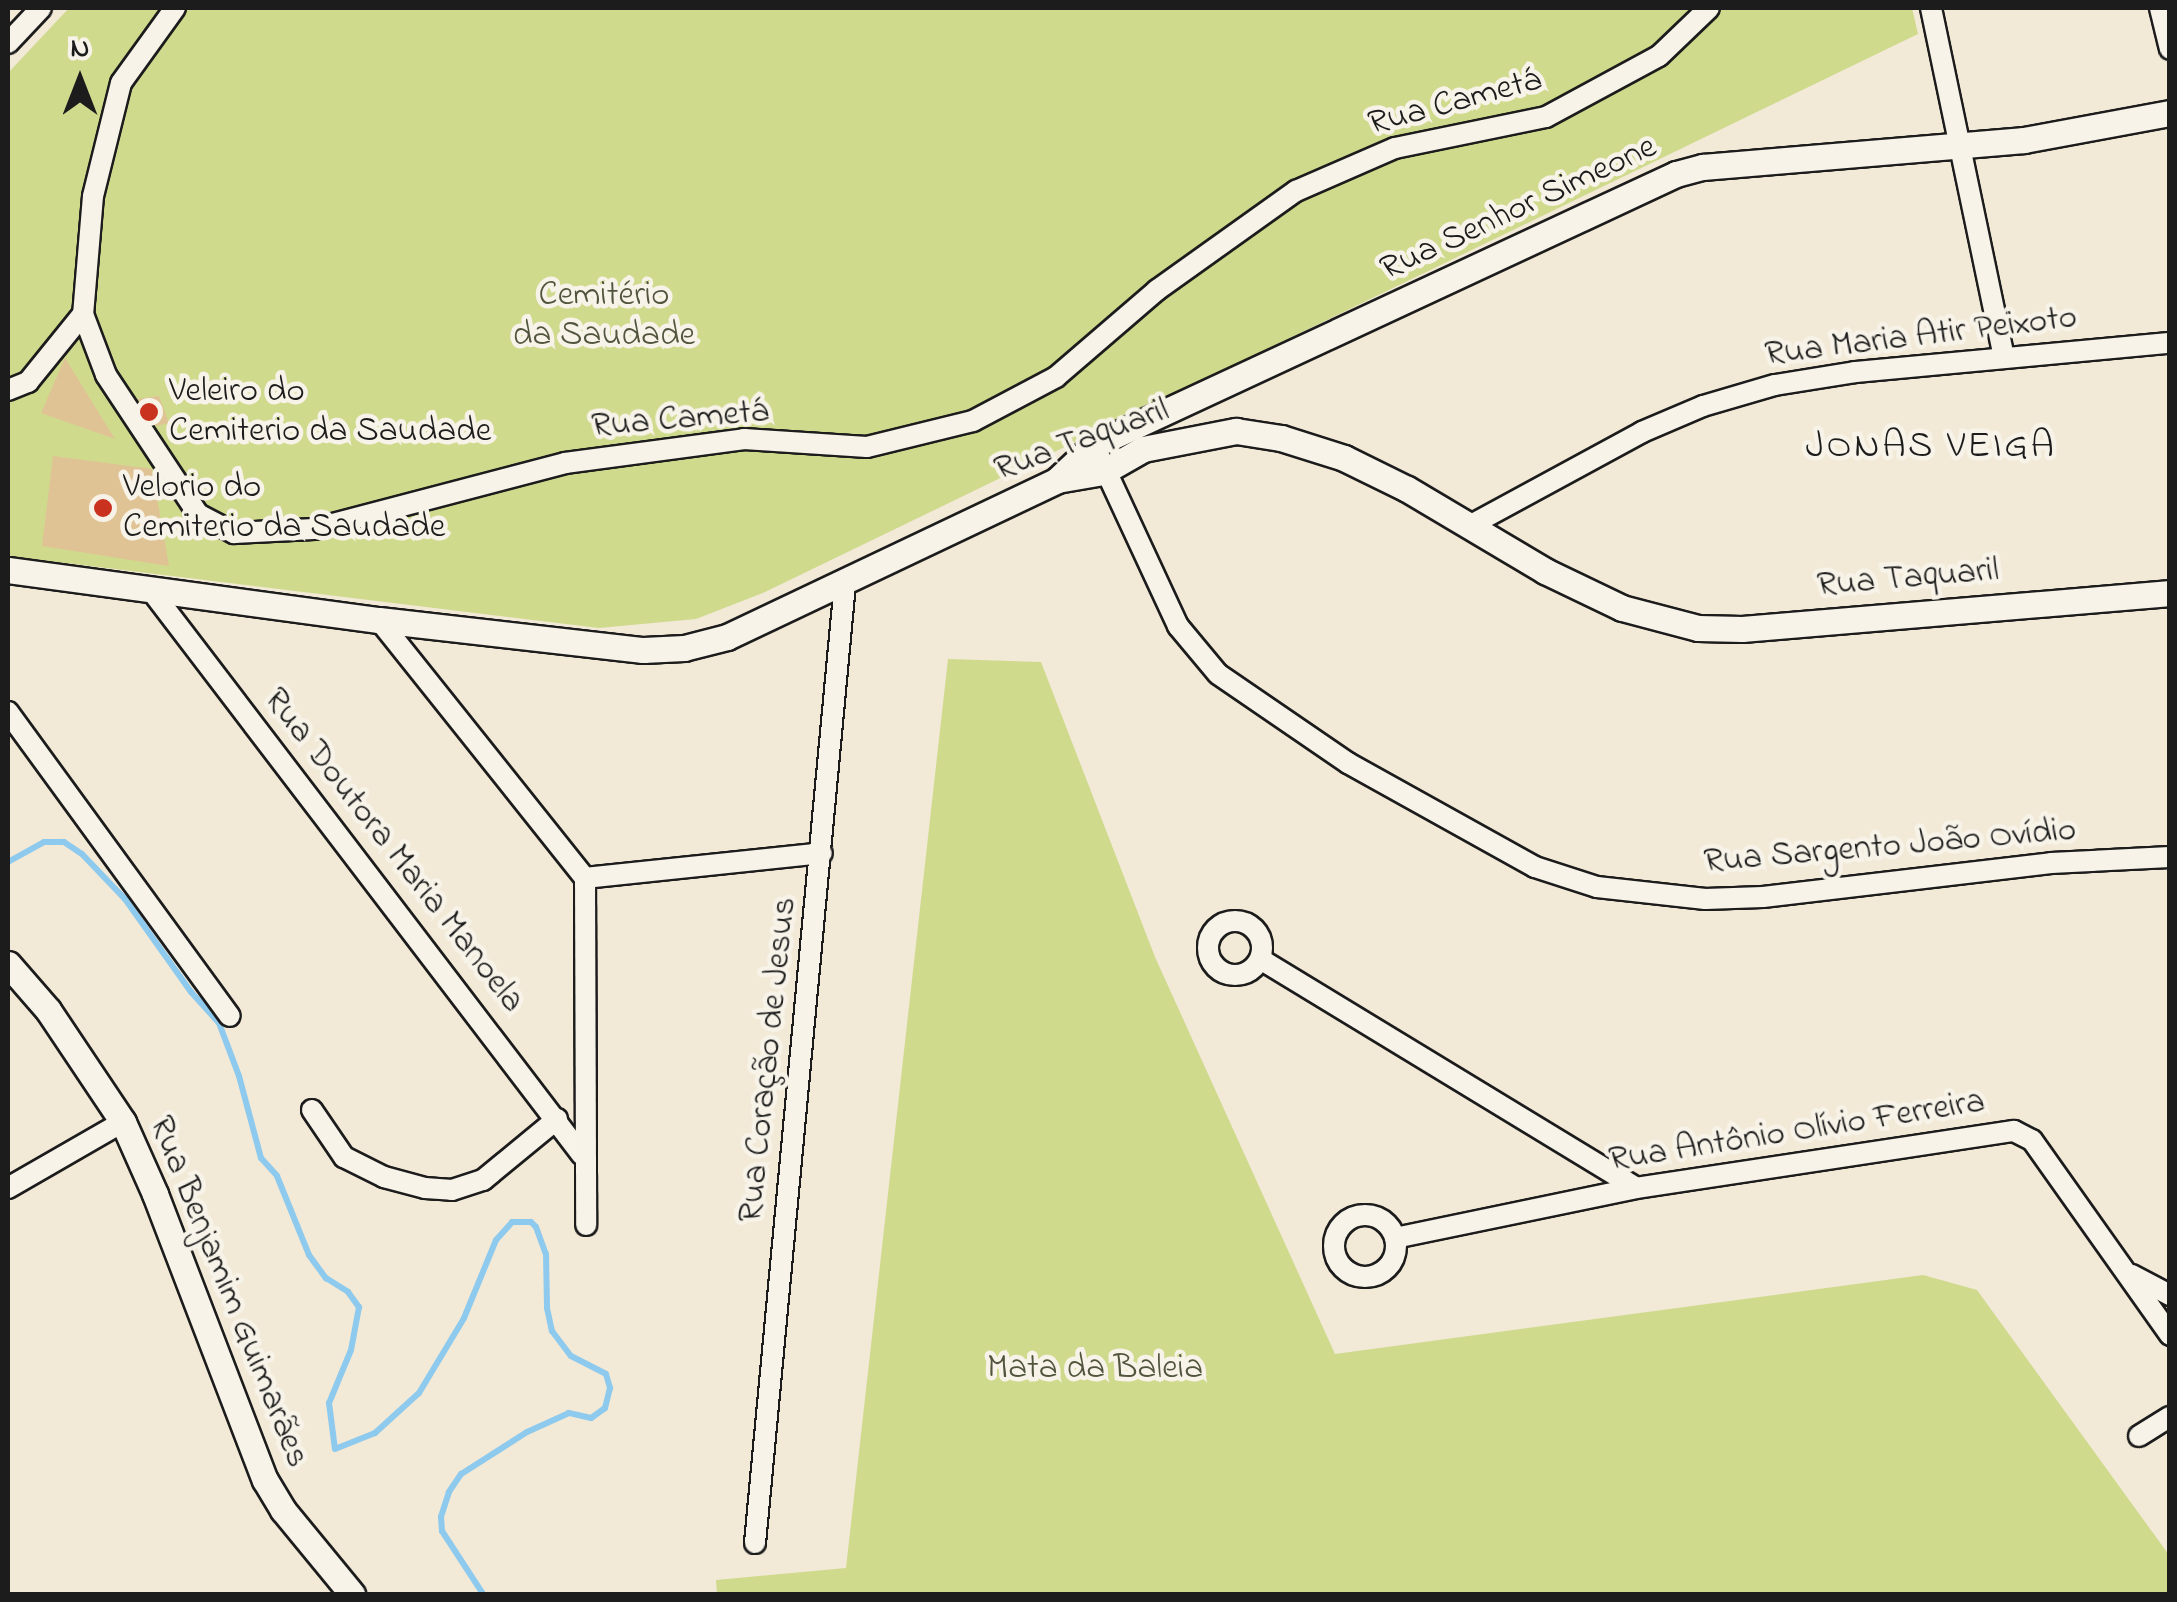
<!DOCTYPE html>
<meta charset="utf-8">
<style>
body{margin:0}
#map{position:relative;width:2177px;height:1602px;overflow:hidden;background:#f2e9d7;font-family:"Indie Flower",sans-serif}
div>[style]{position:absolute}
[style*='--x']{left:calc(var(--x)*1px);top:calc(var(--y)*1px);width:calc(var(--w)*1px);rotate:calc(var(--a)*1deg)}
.green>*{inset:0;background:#cfda8d}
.stream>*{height:6px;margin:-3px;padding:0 3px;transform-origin:3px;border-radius:3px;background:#8dcaee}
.building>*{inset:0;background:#e0c394}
.roads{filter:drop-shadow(2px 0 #1c1c1c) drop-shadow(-2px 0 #1c1c1c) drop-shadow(0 2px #1c1c1c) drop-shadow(0 -2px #1c1c1c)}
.minor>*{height:20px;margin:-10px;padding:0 10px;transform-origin:10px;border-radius:10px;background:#f7f3e8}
.minor>.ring{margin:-10px;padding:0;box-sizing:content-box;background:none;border:20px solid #f7f3e8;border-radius:50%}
.tertiary>*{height:25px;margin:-12.5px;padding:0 12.5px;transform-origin:12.5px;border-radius:12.5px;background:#f7f3e8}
.dots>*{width:28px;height:28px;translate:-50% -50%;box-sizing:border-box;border:5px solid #f7f3e8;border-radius:50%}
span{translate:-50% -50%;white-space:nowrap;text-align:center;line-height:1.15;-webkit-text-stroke:9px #f7f3e8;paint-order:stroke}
.street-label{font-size:35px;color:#1c1c1c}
.park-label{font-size:35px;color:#52553e}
.poi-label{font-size:35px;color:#1c1c1c}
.left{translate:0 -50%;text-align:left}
.neighbourhood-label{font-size:38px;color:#1c1c1c;letter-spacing:2.5px}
.frame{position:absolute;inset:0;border:10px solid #1c1c1c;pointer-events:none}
.north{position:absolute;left:30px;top:30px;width:100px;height:100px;-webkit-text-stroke:8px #f7f3e8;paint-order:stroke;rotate:0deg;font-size:28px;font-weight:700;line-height:40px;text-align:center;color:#1c1c1c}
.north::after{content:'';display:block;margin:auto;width:35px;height:45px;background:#1c1c1c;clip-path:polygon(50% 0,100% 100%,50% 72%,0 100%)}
</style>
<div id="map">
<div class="green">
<i style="clip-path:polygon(69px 8px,1912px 8px,1918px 34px,765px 592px,696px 619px,599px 628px,8px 556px,8px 73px)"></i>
<i style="clip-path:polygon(948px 659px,1041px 662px,1155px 957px,1335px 1354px,1923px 1275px,1977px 1290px,2169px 1555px,2169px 1594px,717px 1594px,716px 1580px,846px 1568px)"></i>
</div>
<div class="stream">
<i style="--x:8;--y:862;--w:41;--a:-29.1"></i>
<i style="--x:44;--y:842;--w:20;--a:0"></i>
<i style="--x:64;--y:842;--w:22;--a:34"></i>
<i style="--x:82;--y:854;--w:62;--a:46.3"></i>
<i style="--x:125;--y:899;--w:114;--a:54.6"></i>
<i style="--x:191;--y:992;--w:42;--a:47.9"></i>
<i style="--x:219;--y:1023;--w:57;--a:69.3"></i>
<i style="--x:239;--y:1076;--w:85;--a:75"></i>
<i style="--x:261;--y:1158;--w:24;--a:48"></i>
<i style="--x:277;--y:1176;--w:85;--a:67.9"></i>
<i style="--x:309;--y:1255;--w:29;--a:54"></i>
<i style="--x:326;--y:1278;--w:26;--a:32"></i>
<i style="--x:348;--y:1292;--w:19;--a:54"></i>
<i style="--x:359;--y:1307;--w:44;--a:100.5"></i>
<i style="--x:351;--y:1350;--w:57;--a:112.5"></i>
<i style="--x:329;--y:1403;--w:46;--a:82.6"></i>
<i style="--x:335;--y:1449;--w:43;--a:-21.8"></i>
<i style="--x:375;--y:1433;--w:59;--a:-42.3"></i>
<i style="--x:419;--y:1393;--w:87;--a:-59"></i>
<i style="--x:464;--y:1318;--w:84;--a:-67.7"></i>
<i style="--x:496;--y:1240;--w:24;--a:-48"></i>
<i style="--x:512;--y:1222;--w:19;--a:0"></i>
<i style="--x:531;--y:1222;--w:7;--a:45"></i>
<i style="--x:536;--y:1227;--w:29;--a:70"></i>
<i style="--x:546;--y:1254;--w:54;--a:88.9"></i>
<i style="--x:547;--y:1308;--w:24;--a:78"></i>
<i style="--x:552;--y:1331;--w:31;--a:53"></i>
<i style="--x:571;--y:1356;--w:39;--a:27"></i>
<i style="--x:606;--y:1374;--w:15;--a:74"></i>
<i style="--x:610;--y:1388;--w:21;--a:104"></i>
<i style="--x:605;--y:1408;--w:17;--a:144"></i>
<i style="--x:591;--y:1418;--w:23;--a:-167"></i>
<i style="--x:569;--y:1413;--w:46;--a:155.7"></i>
<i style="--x:527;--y:1432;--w:78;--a:147.5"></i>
<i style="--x:461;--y:1474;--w:22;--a:124"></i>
<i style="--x:449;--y:1492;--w:26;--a:108"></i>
<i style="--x:441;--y:1517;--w:14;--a:86"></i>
<i style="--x:442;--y:1531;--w:75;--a:56.9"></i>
</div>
<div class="building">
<i style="clip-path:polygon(65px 358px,97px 410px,115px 439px,41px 413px)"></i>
<i style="clip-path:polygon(159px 396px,169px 423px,156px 426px,138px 399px)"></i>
<i style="clip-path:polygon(53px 456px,152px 469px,169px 566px,42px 546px)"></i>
</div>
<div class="roads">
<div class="minor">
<i style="--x:175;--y:8;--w:92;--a:125.8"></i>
<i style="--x:121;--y:83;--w:116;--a:103.9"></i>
<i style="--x:93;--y:196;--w:118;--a:94.8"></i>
<i style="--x:83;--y:314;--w:65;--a:69.3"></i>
<i style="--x:106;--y:375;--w:167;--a:56.5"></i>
<i style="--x:198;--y:514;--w:41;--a:27.8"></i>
<i style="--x:234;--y:533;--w:80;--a:-2.9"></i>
<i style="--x:314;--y:529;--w:260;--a:-14.7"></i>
<i style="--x:565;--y:463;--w:181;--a:-7.6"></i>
<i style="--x:744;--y:439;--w:123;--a:3.7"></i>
<i style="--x:867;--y:447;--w:109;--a:-13.8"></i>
<i style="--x:973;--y:421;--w:94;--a:-27.9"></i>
<i style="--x:1056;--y:377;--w:133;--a:-40.7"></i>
<i style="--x:1157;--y:290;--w:171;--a:-35.5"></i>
<i style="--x:1296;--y:191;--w:108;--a:-23.5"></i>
<i style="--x:1395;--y:148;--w:154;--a:-11.6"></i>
<i style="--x:1546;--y:117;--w:128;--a:-28.4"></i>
<i style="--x:1659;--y:56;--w:69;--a:-43.8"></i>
<i style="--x:1931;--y:8;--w:357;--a:78.2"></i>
<i style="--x:2160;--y:8;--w:42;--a:76.3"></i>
<i style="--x:8;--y:43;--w:48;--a:-46.7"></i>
<i style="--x:8;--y:390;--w:22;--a:-22"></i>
<i style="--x:28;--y:382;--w:87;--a:-51"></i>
<i style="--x:1094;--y:445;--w:200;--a:65.1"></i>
<i style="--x:1178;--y:626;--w:62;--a:50.2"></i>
<i style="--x:1218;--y:674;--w:158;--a:34.4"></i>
<i style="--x:1348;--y:763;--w:214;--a:29.1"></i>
<i style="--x:1535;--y:867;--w:65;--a:17.9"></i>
<i style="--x:1597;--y:887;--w:109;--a:6.3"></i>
<i style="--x:1705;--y:899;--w:58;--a:-2"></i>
<i style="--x:1763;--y:897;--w:290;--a:-6.7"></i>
<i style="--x:2051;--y:863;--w:119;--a:-2.9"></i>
<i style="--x:1471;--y:525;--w:195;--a:-28.5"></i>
<i style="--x:1642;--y:432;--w:66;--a:-23.1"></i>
<i style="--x:1703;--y:406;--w:75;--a:-16.3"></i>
<i style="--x:1775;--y:385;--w:81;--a:-9.2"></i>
<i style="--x:1855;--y:372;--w:316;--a:-5.3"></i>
<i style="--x:150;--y:589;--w:712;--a:52.65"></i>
<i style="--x:379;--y:620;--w:330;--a:51.4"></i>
<i style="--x:585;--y:878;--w:347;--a:89.8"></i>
<i style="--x:8;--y:712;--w:376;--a:53.9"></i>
<i style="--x:585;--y:878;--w:238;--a:-6"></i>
<i class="ring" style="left:1208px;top:921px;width:34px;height:34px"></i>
<i style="--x:1260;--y:959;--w:440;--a:31.3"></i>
<i style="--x:312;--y:1110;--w:57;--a:55.8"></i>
<i style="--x:344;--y:1157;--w:45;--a:26.6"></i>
<i style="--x:384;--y:1177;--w:42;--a:15"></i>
<i style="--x:425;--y:1188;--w:27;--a:4"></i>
<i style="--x:452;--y:1190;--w:33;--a:-18"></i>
<i style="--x:483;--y:1180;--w:96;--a:-39.5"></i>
<i style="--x:8;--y:1188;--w:133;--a:-29.9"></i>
<i class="ring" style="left:1334px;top:1215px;width:42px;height:42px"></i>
<i style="--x:1395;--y:1238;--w:246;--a:-11.7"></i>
<i style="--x:1636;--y:1188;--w:382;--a:-8.6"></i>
<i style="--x:2014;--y:1131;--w:20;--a:27"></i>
<i style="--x:2032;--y:1140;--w:239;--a:54.7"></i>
<i style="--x:2132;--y:1275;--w:43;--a:27.8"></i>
<i style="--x:2139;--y:1436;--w:36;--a:-32"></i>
<i style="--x:755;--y:1543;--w:964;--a:-84.64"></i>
</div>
<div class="tertiary">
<i style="--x:1058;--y:479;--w:50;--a:-43.4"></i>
<i style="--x:1094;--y:445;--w:642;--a:-24.97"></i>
<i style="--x:1676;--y:174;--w:28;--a:-15"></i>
<i style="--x:1703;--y:167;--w:322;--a:-4.8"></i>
<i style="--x:2024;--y:140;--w:148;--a:-10.5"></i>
<i style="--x:8;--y:570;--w:374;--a:7.7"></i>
<i style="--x:379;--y:620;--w:266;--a:6.5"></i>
<i style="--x:643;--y:650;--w:41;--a:-2.8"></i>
<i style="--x:684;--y:648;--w:44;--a:-14.3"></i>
<i style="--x:727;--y:637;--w:365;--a:-25.4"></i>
<i style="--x:1057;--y:480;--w:47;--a:-9.9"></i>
<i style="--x:1103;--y:472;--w:46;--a:-29.9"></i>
<i style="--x:1143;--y:449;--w:95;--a:-11"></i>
<i style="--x:1236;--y:431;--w:46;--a:8.8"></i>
<i style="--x:1281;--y:438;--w:66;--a:17.6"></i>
<i style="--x:1344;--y:458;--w:70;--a:26.2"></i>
<i style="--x:1407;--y:489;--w:161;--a:30.7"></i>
<i style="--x:1545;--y:571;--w:85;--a:25.7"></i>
<i style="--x:1622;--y:608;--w:79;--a:14.7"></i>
<i style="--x:1698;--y:628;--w:44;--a:1.3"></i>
<i style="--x:1742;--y:629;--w:430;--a:-4.8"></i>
<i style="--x:8;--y:964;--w:61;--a:49"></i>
<i style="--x:48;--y:1010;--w:135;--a:56.2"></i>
<i style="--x:123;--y:1122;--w:79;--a:66"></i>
<i style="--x:155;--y:1194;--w:306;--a:69"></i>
<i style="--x:265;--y:1480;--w:35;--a:59"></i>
<i style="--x:283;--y:1510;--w:109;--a:50.6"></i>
</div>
</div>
<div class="dots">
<i style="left:149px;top:412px;background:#c8321e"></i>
<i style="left:103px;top:508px;background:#c8321e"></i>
</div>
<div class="street-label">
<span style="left:1455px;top:103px;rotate:-15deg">Rua Cametá</span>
<span style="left:1519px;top:209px;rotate:-25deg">Rua Senhor Simeone</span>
<span style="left:1921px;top:337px;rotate:-7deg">Rua Maria Atir Peixoto</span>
<span style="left:680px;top:420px;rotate:-5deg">Rua Cametá</span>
<span style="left:1082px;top:441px;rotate:-20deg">Rua Taquaril</span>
<span style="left:1908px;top:579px;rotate:-5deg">Rua Taquaril</span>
<span style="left:1890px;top:847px;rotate:-5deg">Rua Sargento João Ovídio</span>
<span style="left:393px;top:851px;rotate:52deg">Rua Doutora Maria Manoela</span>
<span style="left:769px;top:1060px;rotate:-84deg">Rua Coração de Jesus</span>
<span style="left:1797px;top:1132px;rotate:-9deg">Rua Antônio Olívio Ferreira</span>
<span style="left:228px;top:1292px;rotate:68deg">Rua Benjamim Guimarães</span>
</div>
<div class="park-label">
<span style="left:604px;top:316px">Cemitério<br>da Saudade</span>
<span style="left:1095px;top:1369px">Mata da Baleia</span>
</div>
<div class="poi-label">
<span class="left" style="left:169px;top:412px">Veleiro do<br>Cemiterio da Saudade</span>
<span class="left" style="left:123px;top:508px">Velorio do<br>Cemiterio da Saudade</span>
</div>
<div class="neighbourhood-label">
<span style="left:1931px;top:448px">JONAS VEIGA</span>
</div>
<div class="frame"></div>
<div class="north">N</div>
</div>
